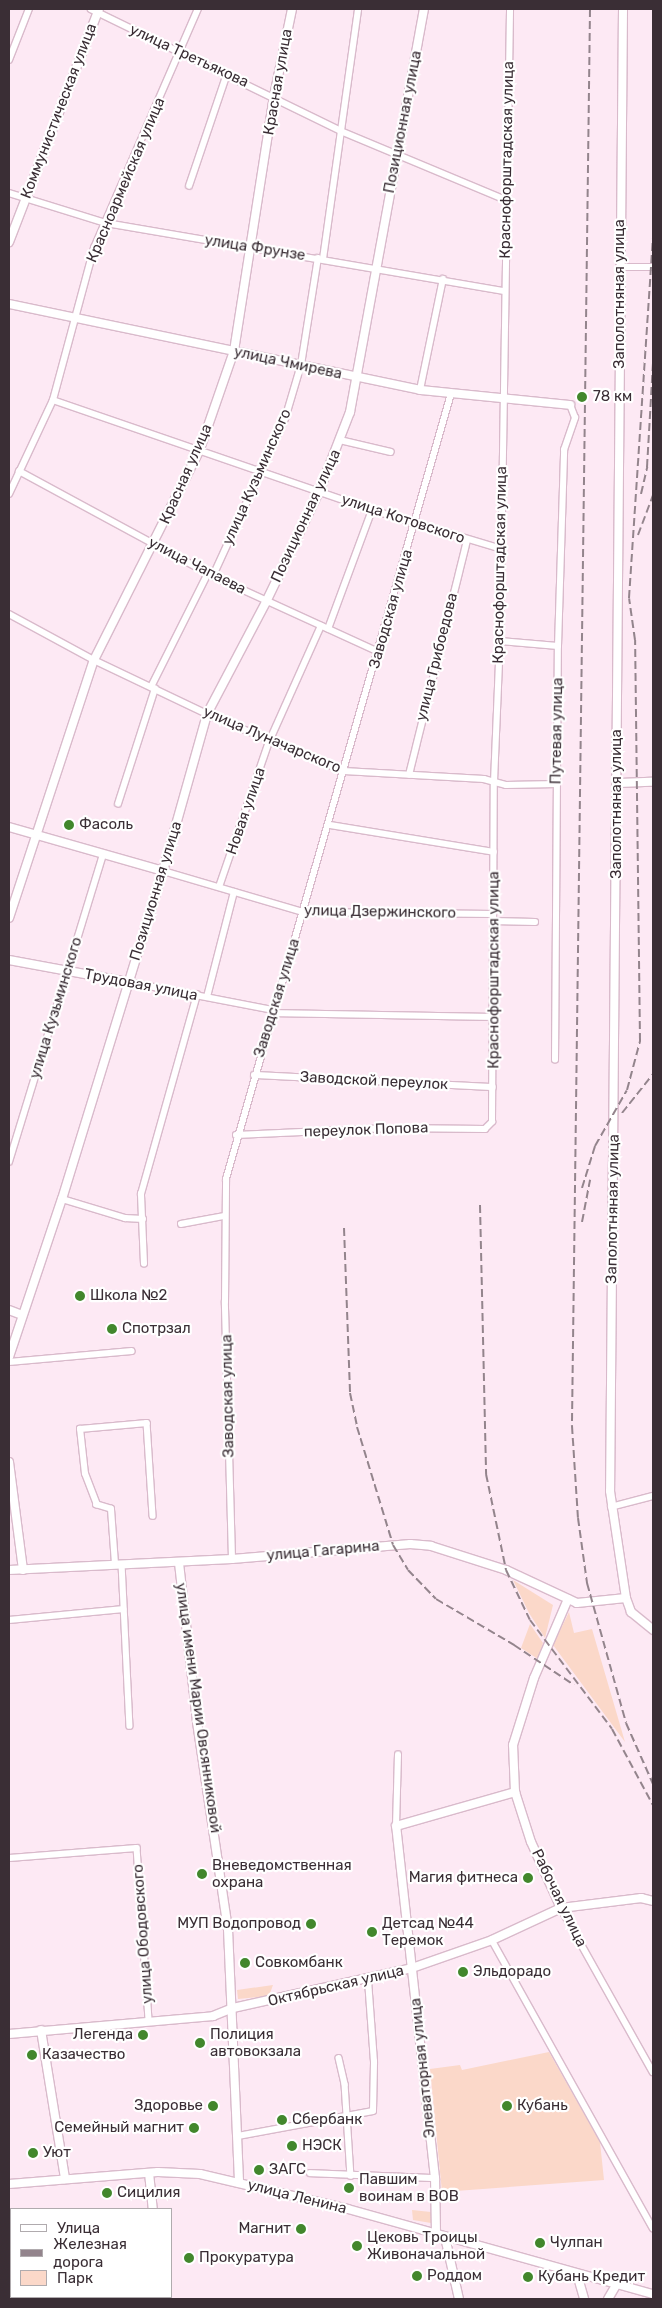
<!DOCTYPE html>
<meta charset="utf-8">
<style>
body{margin:0}
#map{position:relative;width:662px;height:2308px;overflow:hidden;background:#fde9f4;font-family:Rubik,sans-serif}
div>[style]{position:absolute}
[style*='--x']{left:calc(var(--x)*1px);top:calc(var(--y)*1px);width:calc(var(--w)*1px);rotate:calc(var(--a)*1deg)}
.green>*{inset:0;background:#fbd8c9}
.roads{filter:drop-shadow(1px 0 #d9bacb) drop-shadow(-1px 0 #d9bacb) drop-shadow(0 1px #d9bacb) drop-shadow(0 -1px #d9bacb)}
.street>*{height:5.5px;margin:-2.75px;padding:0 2.75px;transform-origin:2.75px;border-radius:2.75px;background:#fff}
.secondary>*{height:8px;margin:-4px;padding:0 4px;transform-origin:4px;border-radius:4px;background:#fff}
.rail>*{height:2px;margin-top:-1px;transform-origin:0;background:repeating-linear-gradient(90deg,#93848c 0 8px,transparent 0 12px)}
.dots>*{width:14px;height:14px;translate:-50% -50%;box-sizing:border-box;border:2px solid #fff;border-radius:50%}
span{translate:-50% -50%;white-space:nowrap;text-align:center;line-height:1.15;-webkit-text-stroke:4.5px #fff;paint-order:stroke}
.street-label{font-size:15px;color:#3a2e35}
.poi-label{font-size:15px;color:#3a2e35}
.left{translate:0 -50%;text-align:left}
.right{translate:-100% -50%;text-align:right}
.frame{position:absolute;inset:0;border:10px solid #3a2e35;pointer-events:none}
.legend{position:absolute;left:10px;top:2208px;width:162px;height:90px;box-sizing:border-box;background:#fff;border:1px solid #b0abae;margin:0;padding:6px 9px;list-style:none;font-size:15px;color:#3a2e35}
.legend li{display:flex;align-items:center;gap:10px;height:25px}
.legend b{width:25px;border:1px solid #b0abae}
</style>
<div id="map">
<div class="green">
<i style="clip-path:polygon(513px 1580px,553px 1605px,545px 1638px,529px 1613px)"></i>
<i style="clip-path:polygon(569px 1612px,574px 1633px,592px 1629px,625px 1742px,553px 1645px)"></i>
<i style="clip-path:polygon(530px 1624px,543px 1643px,538px 1659px,521px 1648px)"></i>
<i style="clip-path:polygon(273px 1985px,269px 1996px,238px 1999px,237px 1990px)"></i>
<i style="clip-path:polygon(549px 2052px,600px 2142px,604px 2180px,442px 2192px,430px 2069px,460px 2065px,462px 2070px)"></i>
<i style="clip-path:polygon(412px 2210px,431px 2212px,431px 2223px,413px 2220px)"></i>
</div>
<div class="roads">
<div class="street">
<i style="--x:91;--y:9;--w:278;--a:26"></i>
<i style="--x:341;--y:131;--w:179;--a:22.7"></i>
<i style="--x:9;--y:60;--w:55;--a:-68.6"></i>
<i style="--x:189;--y:186;--w:118;--a:-71.3"></i>
<i style="--x:9;--y:193;--w:102;--a:17.2"></i>
<i style="--x:106;--y:223;--w:404;--a:9.7"></i>
<i style="--x:323;--y:259;--w:252;--a:-82"></i>
<i style="--x:619;--y:267;--w:34;--a:0"></i>
<i style="--x:420;--y:390;--w:113;--a:-78.3"></i>
<i style="--x:53;--y:400;--w:337;--a:19"></i>
<i style="--x:372;--y:510;--w:133;--a:16.7"></i>
<i style="--x:340;--y:440;--w:52;--a:13.2"></i>
<i style="--x:19;--y:471;--w:221;--a:28.4"></i>
<i style="--x:213;--y:576;--w:183;--a:24.6"></i>
<i style="--x:9;--y:494;--w:104;--a:-64.9"></i>
<i style="--x:53;--y:400;--w:157;--a:-74.9"></i>
<i style="--x:94;--y:248;--w:261;--a:-66.5"></i>
<i style="--x:213;--y:576;--w:173;--a:-65.4"></i>
<i style="--x:285;--y:419;--w:56;--a:-73.5"></i>
<i style="--x:301;--y:365;--w:108;--a:-81"></i>
<i style="--x:9;--y:614;--w:97;--a:28.4"></i>
<i style="--x:94;--y:660;--w:125;--a:25.5"></i>
<i style="--x:207;--y:714;--w:148;--a:22.6"></i>
<i style="--x:344;--y:771;--w:140;--a:3.3"></i>
<i style="--x:484;--y:779;--w:23;--a:15"></i>
<i style="--x:506;--y:785;--w:51;--a:-1.1"></i>
<i style="--x:328;--y:629;--w:127;--a:-69.7"></i>
<i style="--x:500;--y:641;--w:58;--a:4.9"></i>
<i style="--x:151;--y:687;--w:127;--a:-63.4"></i>
<i style="--x:409;--y:775;--w:242;--a:-76.1"></i>
<i style="--x:118;--y:804;--w:121;--a:-72.2"></i>
<i style="--x:330;--y:825;--w:166;--a:9.3"></i>
<i style="--x:163;--y:871;--w:146;--a:16.3"></i>
<i style="--x:303;--y:912;--w:190;--a:0.6"></i>
<i style="--x:219;--y:887;--w:153;--a:-71"></i>
<i style="--x:269;--y:742;--w:127;--a:-65.9"></i>
<i style="--x:493;--y:921;--w:42;--a:1.4"></i>
<i style="--x:128;--y:982;--w:148;--a:10.9"></i>
<i style="--x:207;--y:997;--w:108;--a:-75.6"></i>
<i style="--x:272;--y:1013;--w:219;--a:1"></i>
<i style="--x:555;--y:1060;--w:414;--a:-89.6"></i>
<i style="--x:558;--y:646;--w:196;--a:-88.2"></i>
<i style="--x:564;--y:450;--w:34;--a:-71"></i>
<i style="--x:575;--y:418;--w:14;--a:-111"></i>
<i style="--x:254;--y:1075;--w:239;--a:2.9"></i>
<i style="--x:236;--y:1135;--w:154;--a:-2.6"></i>
<i style="--x:390;--y:1128;--w:95;--a:0.6"></i>
<i style="--x:485;--y:1129;--w:10;--a:-45"></i>
<i style="--x:492;--y:1122;--w:340;--a:-89.7"></i>
<i style="--x:494;--y:782;--w:141;--a:-87.6"></i>
<i style="--x:500;--y:641;--w:632;--a:-89.09"></i>
<i style="--x:9;--y:1162;--w:322;--a:-73"></i>
<i style="--x:62;--y:1199;--w:66;--a:16.8"></i>
<i style="--x:125;--y:1218;--w:18;--a:3"></i>
<i style="--x:181;--y:1224;--w:44;--a:-10.5"></i>
<i style="--x:144;--y:1264;--w:70;--a:-92.5"></i>
<i style="--x:141;--y:1194;--w:207;--a:-74.3"></i>
<i style="--x:9;--y:1362;--w:123;--a:-5.1"></i>
<i style="--x:611;--y:1507;--w:43;--a:-14.7"></i>
<i style="--x:232;--y:1559;--w:257;--a:-91.6"></i>
<i style="--x:225;--y:1302;--w:123;--a:-89.5"></i>
<i style="--x:226;--y:1179;--w:817;--a:-74.01"></i>
<i style="--x:115;--y:1564;--w:55;--a:-94.2"></i>
<i style="--x:111;--y:1509;--w:15;--a:-164"></i>
<i style="--x:97;--y:1505;--w:33;--a:-111"></i>
<i style="--x:85;--y:1474;--w:45;--a:-96.3"></i>
<i style="--x:80;--y:1429;--w:67;--a:-5.1"></i>
<i style="--x:147;--y:1423;--w:93;--a:86.3"></i>
<i style="--x:122;--y:1564;--w:162;--a:87.2"></i>
<i style="--x:9;--y:1620;--w:115;--a:-5.5"></i>
<i style="--x:396;--y:1826;--w:71;--a:-88.4"></i>
<i style="--x:9;--y:1858;--w:128;--a:-4.5"></i>
<i style="--x:137;--y:1848;--w:172;--a:86"></i>
<i style="--x:561;--y:1908;--w:188;--a:60.7"></i>
<i style="--x:492;--y:1940;--w:330;--a:60.8"></i>
<i style="--x:339;--y:2058;--w:27;--a:77"></i>
<i style="--x:345;--y:2084;--w:92;--a:86.3"></i>
<i style="--x:238;--y:2136;--w:137;--a:-10.5"></i>
<i style="--x:373;--y:2111;--w:49;--a:-88.8"></i>
<i style="--x:374;--y:2062;--w:82;--a:-94.2"></i>
<i style="--x:310;--y:2173;--w:125;--a:2.3"></i>
</div>
<div class="secondary">
<i style="--x:623;--y:9;--w:1482;--a:90.5"></i>
<i style="--x:610;--y:1491;--w:108;--a:81.5"></i>
<i style="--x:626;--y:1598;--w:15;--a:70"></i>
<i style="--x:631;--y:1612;--w:28;--a:39"></i>
<i style="--x:9;--y:242;--w:250;--a:-68.9"></i>
<i style="--x:9;--y:304;--w:420;--a:11.8"></i>
<i style="--x:420;--y:390;--w:151;--a:5.7"></i>
<i style="--x:617;--y:783;--w:36;--a:-2"></i>
<i style="--x:9;--y:827;--w:160;--a:15.9"></i>
<i style="--x:9;--y:918;--w:272;--a:-71.8"></i>
<i style="--x:94;--y:660;--w:236;--a:-63.3"></i>
<i style="--x:200;--y:449;--w:104;--a:-70.9"></i>
<i style="--x:234;--y:351;--w:258;--a:-81.1"></i>
<i style="--x:274;--y:96;--w:89;--a:-78.3"></i>
<i style="--x:9;--y:960;--w:121;--a:10.5"></i>
<i style="--x:9;--y:1310;--w:14;--a:21"></i>
<i style="--x:9;--y:1357;--w:167;--a:-71.5"></i>
<i style="--x:62;--y:1199;--w:343;--a:-72.9"></i>
<i style="--x:163;--y:871;--w:163;--a:-74.3"></i>
<i style="--x:207;--y:714;--w:127;--a:-62.2"></i>
<i style="--x:266;--y:602;--w:122;--a:-64.3"></i>
<i style="--x:319;--y:492;--w:86;--a:-68.8"></i>
<i style="--x:350;--y:412;--w:410;--a:-79.6"></i>
<i style="--x:9;--y:1462;--w:109;--a:82.6"></i>
<i style="--x:179;--y:1563;--w:160;--a:83.5"></i>
<i style="--x:197;--y:1722;--w:209;--a:81.5"></i>
<i style="--x:228;--y:1929;--w:254;--a:87.5"></i>
<i style="--x:9;--y:1570;--w:223;--a:-2.8"></i>
<i style="--x:232;--y:1559;--w:179;--a:-4.8"></i>
<i style="--x:410;--y:1544;--w:21;--a:5"></i>
<i style="--x:431;--y:1546;--w:79;--a:17.7"></i>
<i style="--x:506;--y:1570;--w:78;--a:24.9"></i>
<i style="--x:577;--y:1603;--w:49;--a:-5.8"></i>
<i style="--x:561;--y:1908;--w:72;--a:-114.4"></i>
<i style="--x:531;--y:1842;--w:52;--a:-107.7"></i>
<i style="--x:515;--y:1792;--w:47;--a:-92.4"></i>
<i style="--x:513;--y:1745;--w:70;--a:-72.6"></i>
<i style="--x:534;--y:1678;--w:86;--a:-66.7"></i>
<i style="--x:41;--y:2030;--w:151;--a:80.8"></i>
<i style="--x:9;--y:2034;--w:205;--a:-5"></i>
<i style="--x:213;--y:2016;--w:22;--a:-22"></i>
<i style="--x:233;--y:2008;--w:183;--a:-12.6"></i>
<i style="--x:412;--y:1968;--w:85;--a:-19.3"></i>
<i style="--x:492;--y:1940;--w:76;--a:-24.9"></i>
<i style="--x:561;--y:1908;--w:81;--a:-7.1"></i>
<i style="--x:641;--y:1898;--w:12;--a:14"></i>
<i style="--x:149;--y:2173;--w:36;--a:84"></i>
<i style="--x:9;--y:2184;--w:149;--a:-4.6"></i>
<i style="--x:158;--y:2172;--w:42;--a:2.7"></i>
<i style="--x:200;--y:2174;--w:152;--a:13.3"></i>
<i style="--x:348;--y:2209;--w:317;--a:15.6"></i>
<i style="--x:436;--y:2233;--w:55;--a:-91"></i>
<i style="--x:435;--y:2178;--w:354;--a:-96.3"></i>
<i style="--x:396;--y:1826;--w:124;--a:-15.9"></i>
<i style="--x:445;--y:2237;--w:64;--a:77.3"></i>
<i style="--x:577;--y:2274;--w:26;--a:74"></i>
<i style="--x:164;--y:2297;--w:2;--a:90"></i>
<i style="--x:608;--y:2299;--w:16;--a:-60"></i>
</div>
</div>
<div class="rail">
<i style="--x:590;--y:9;--w:1417;--a:90.73"></i>
<i style="--x:572;--y:1426;--w:92;--a:86.3"></i>
<i style="--x:578;--y:1518;--w:66;--a:82.1"></i>
<i style="--x:587;--y:1583;--w:145;--a:74.4"></i>
<i style="--x:626;--y:1723;--w:67;--a:66.1"></i>
<i style="--x:641;--y:494;--w:28;--a:-77"></i>
<i style="--x:647;--y:467;--w:104;--a:-86.7"></i>
<i style="--x:638;--y:535;--w:43;--a:-69.4"></i>
<i style="--x:622;--y:1113;--w:50;--a:-51.5"></i>
<i style="--x:582;--y:1188;--w:44;--a:-72.8"></i>
<i style="--x:595;--y:1146;--w:64;--a:-60.3"></i>
<i style="--x:627;--y:1090;--w:51;--a:-75.1"></i>
<i style="--x:640;--y:1041;--w:401;--a:-90.7"></i>
<i style="--x:635;--y:640;--w:42;--a:-98.1"></i>
<i style="--x:629;--y:598;--w:360;--a:-86.2"></i>
<i style="--x:480;--y:1205;--w:269;--a:88.7"></i>
<i style="--x:486;--y:1474;--w:98;--a:78.2"></i>
<i style="--x:506;--y:1570;--w:55;--a:64.4"></i>
<i style="--x:530;--y:1620;--w:136;--a:53"></i>
<i style="--x:612;--y:1729;--w:86;--a:61.7"></i>
<i style="--x:582;--y:1222;--w:43;--a:-79.2"></i>
<i style="--x:344;--y:1228;--w:165;--a:87.9"></i>
<i style="--x:350;--y:1393;--w:35;--a:78"></i>
<i style="--x:357;--y:1427;--w:123;--a:73"></i>
<i style="--x:393;--y:1545;--w:29;--a:59"></i>
<i style="--x:408;--y:1570;--w:40;--a:46"></i>
<i style="--x:436;--y:1599;--w:91;--a:30.5"></i>
<i style="--x:514;--y:1645;--w:72;--a:33.7"></i>
</div>
<div class="dots">
<i style="left:582px;top:397px;background:#42872c"></i>
<i style="left:69px;top:825px;background:#42872c"></i>
<i style="left:80px;top:1296px;background:#42872c"></i>
<i style="left:112px;top:1329px;background:#42872c"></i>
<i style="left:202px;top:1874px;background:#42872c"></i>
<i style="left:528px;top:1878px;background:#42872c"></i>
<i style="left:311px;top:1924px;background:#42872c"></i>
<i style="left:372px;top:1932px;background:#42872c"></i>
<i style="left:245px;top:1963px;background:#42872c"></i>
<i style="left:463px;top:1972px;background:#42872c"></i>
<i style="left:143px;top:2035px;background:#42872c"></i>
<i style="left:200px;top:2043px;background:#42872c"></i>
<i style="left:32px;top:2055px;background:#42872c"></i>
<i style="left:213px;top:2106px;background:#42872c"></i>
<i style="left:507px;top:2106px;background:#42872c"></i>
<i style="left:282px;top:2120px;background:#42872c"></i>
<i style="left:194px;top:2128px;background:#42872c"></i>
<i style="left:292px;top:2146px;background:#42872c"></i>
<i style="left:33px;top:2153px;background:#42872c"></i>
<i style="left:259px;top:2170px;background:#42872c"></i>
<i style="left:349px;top:2188px;background:#42872c"></i>
<i style="left:107px;top:2193px;background:#42872c"></i>
<i style="left:301px;top:2229px;background:#42872c"></i>
<i style="left:540px;top:2243px;background:#42872c"></i>
<i style="left:357px;top:2246px;background:#42872c"></i>
<i style="left:189px;top:2258px;background:#42872c"></i>
<i style="left:417px;top:2276px;background:#42872c"></i>
<i style="left:528px;top:2277px;background:#42872c"></i>
</div>
<div class="street-label">
<span style="left:189px;top:56px;rotate:25deg">улица Третьякова</span>
<span style="left:278px;top:82px;rotate:-80deg">Красная улица</span>
<span style="left:59px;top:111px;rotate:-69deg">Коммунистическая улица</span>
<span style="left:403px;top:122px;rotate:-79deg">Позиционная улица</span>
<span style="left:507px;top:160px;rotate:-89deg">Краснофорштадская улица</span>
<span style="left:126px;top:180px;rotate:-67deg">Красноармейская улица</span>
<span style="left:255px;top:248px;rotate:9deg">улица Фрунзе</span>
<span style="left:620px;top:294px;rotate:-90deg">Заполотняная улица</span>
<span style="left:288px;top:363px;rotate:12deg">улица Чмирева</span>
<span style="left:186px;top:474px;rotate:-66deg">Красная улица</span>
<span style="left:257px;top:477px;rotate:-66deg">улица Кузьминского</span>
<span style="left:306px;top:516px;rotate:-65deg">Позиционная улица</span>
<span style="left:403px;top:519px;rotate:18deg">улица Котовского</span>
<span style="left:500px;top:565px;rotate:-89deg">Краснофорштадская улица</span>
<span style="left:197px;top:566px;rotate:27deg">улица Чапаева</span>
<span style="left:391px;top:609px;rotate:-74deg">Заводская улица</span>
<span style="left:437px;top:657px;rotate:-76deg">улица Грибоедова</span>
<span style="left:557px;top:731px;rotate:-89deg">Путевая улица</span>
<span style="left:272px;top:740px;rotate:23deg">улица Луначарского</span>
<span style="left:617px;top:804px;rotate:-90deg">Заполотняная улица</span>
<span style="left:246px;top:811px;rotate:-71deg">Новая улица</span>
<span style="left:156px;top:891px;rotate:-73deg">Позиционная улица</span>
<span style="left:380px;top:912px;rotate:1deg">улица Дзержинского</span>
<span style="left:494px;top:970px;rotate:-90deg">Краснофорштадская улица</span>
<span style="left:141px;top:985px;rotate:11deg">Трудовая улица</span>
<span style="left:277px;top:998px;rotate:-73deg">Заводская улица</span>
<span style="left:56px;top:1008px;rotate:-73deg">улица Кузьминского</span>
<span style="left:374px;top:1081px;rotate:3deg">Заводской переулок</span>
<span style="left:366px;top:1130px;rotate:-2deg">переулок Попова</span>
<span style="left:613px;top:1209px;rotate:-89deg">Заполотняная улица</span>
<span style="left:228px;top:1396px;rotate:-91deg">Заводская улица</span>
<span style="left:323px;top:1551px;rotate:-5deg">улица Гагарина</span>
<span style="left:198px;top:1708px;rotate:82deg">улица имени Марии Овсянниковой</span>
<span style="left:559px;top:1898px;rotate:64deg">Рабочая улица</span>
<span style="left:143px;top:1934px;rotate:-94deg">улица Ободовского</span>
<span style="left:336px;top:1986px;rotate:-13deg">Октябрьская улица</span>
<span style="left:423px;top:2068px;rotate:-96deg">Элеваторная улица</span>
<span style="left:297px;top:2197px;rotate:14deg">улица Ленина</span>
</div>
<div class="poi-label">
<span class="left" style="left:593px;top:397px">78 км</span>
<span class="left" style="left:79px;top:825px">Фасоль</span>
<span class="left" style="left:90px;top:1296px">Школа №2</span>
<span class="left" style="left:122px;top:1329px">Спотрзал</span>
<span class="left" style="left:212px;top:1874px">Вневедомственная<br>охрана</span>
<span class="right" style="left:518px;top:1878px">Магия фитнеса</span>
<span class="left" style="left:382px;top:1932px">Детсад №44<br>Теремок</span>
<span class="right" style="left:301px;top:1924px">МУП Водопровод</span>
<span class="left" style="left:255px;top:1963px">Совкомбанк</span>
<span class="left" style="left:473px;top:1972px">Эльдорадо</span>
<span class="left" style="left:210px;top:2043px">Полиция<br>автовокзала</span>
<span class="right" style="left:133px;top:2035px">Легенда</span>
<span class="left" style="left:42px;top:2055px">Казачество</span>
<span class="right" style="left:203px;top:2106px">Здоровье</span>
<span class="left" style="left:517px;top:2106px">Кубань</span>
<span class="left" style="left:292px;top:2120px">Сбербанк</span>
<span class="right" style="left:184px;top:2128px">Семейный магнит</span>
<span class="left" style="left:302px;top:2146px">НЭСК</span>
<span class="left" style="left:43px;top:2153px">Уют</span>
<span class="left" style="left:269px;top:2170px">ЗАГС</span>
<span class="left" style="left:359px;top:2188px">Павшим<br>воинам в ВОВ</span>
<span class="left" style="left:117px;top:2193px">Сицилия</span>
<span class="right" style="left:291px;top:2229px">Магнит</span>
<span class="left" style="left:367px;top:2246px">Цековь Троицы<br>Живоначальной</span>
<span class="left" style="left:550px;top:2243px">Чулпан</span>
<span class="left" style="left:199px;top:2258px">Прокуратура</span>
<span class="left" style="left:427px;top:2276px">Роддом</span>
<span class="left" style="left:538px;top:2277px">Кубань Кредит</span>
</div>
<div class="frame"></div>
<ul class="legend">
<li><b style="height:6px;background:#fff"></b>Улица</li>
<li><b style="height:6px;background:#93848c"></b>Железная дорога</li>
<li><b style="height:14px;background:#fbd8c9"></b>Парк</li>
</ul>
</div>
